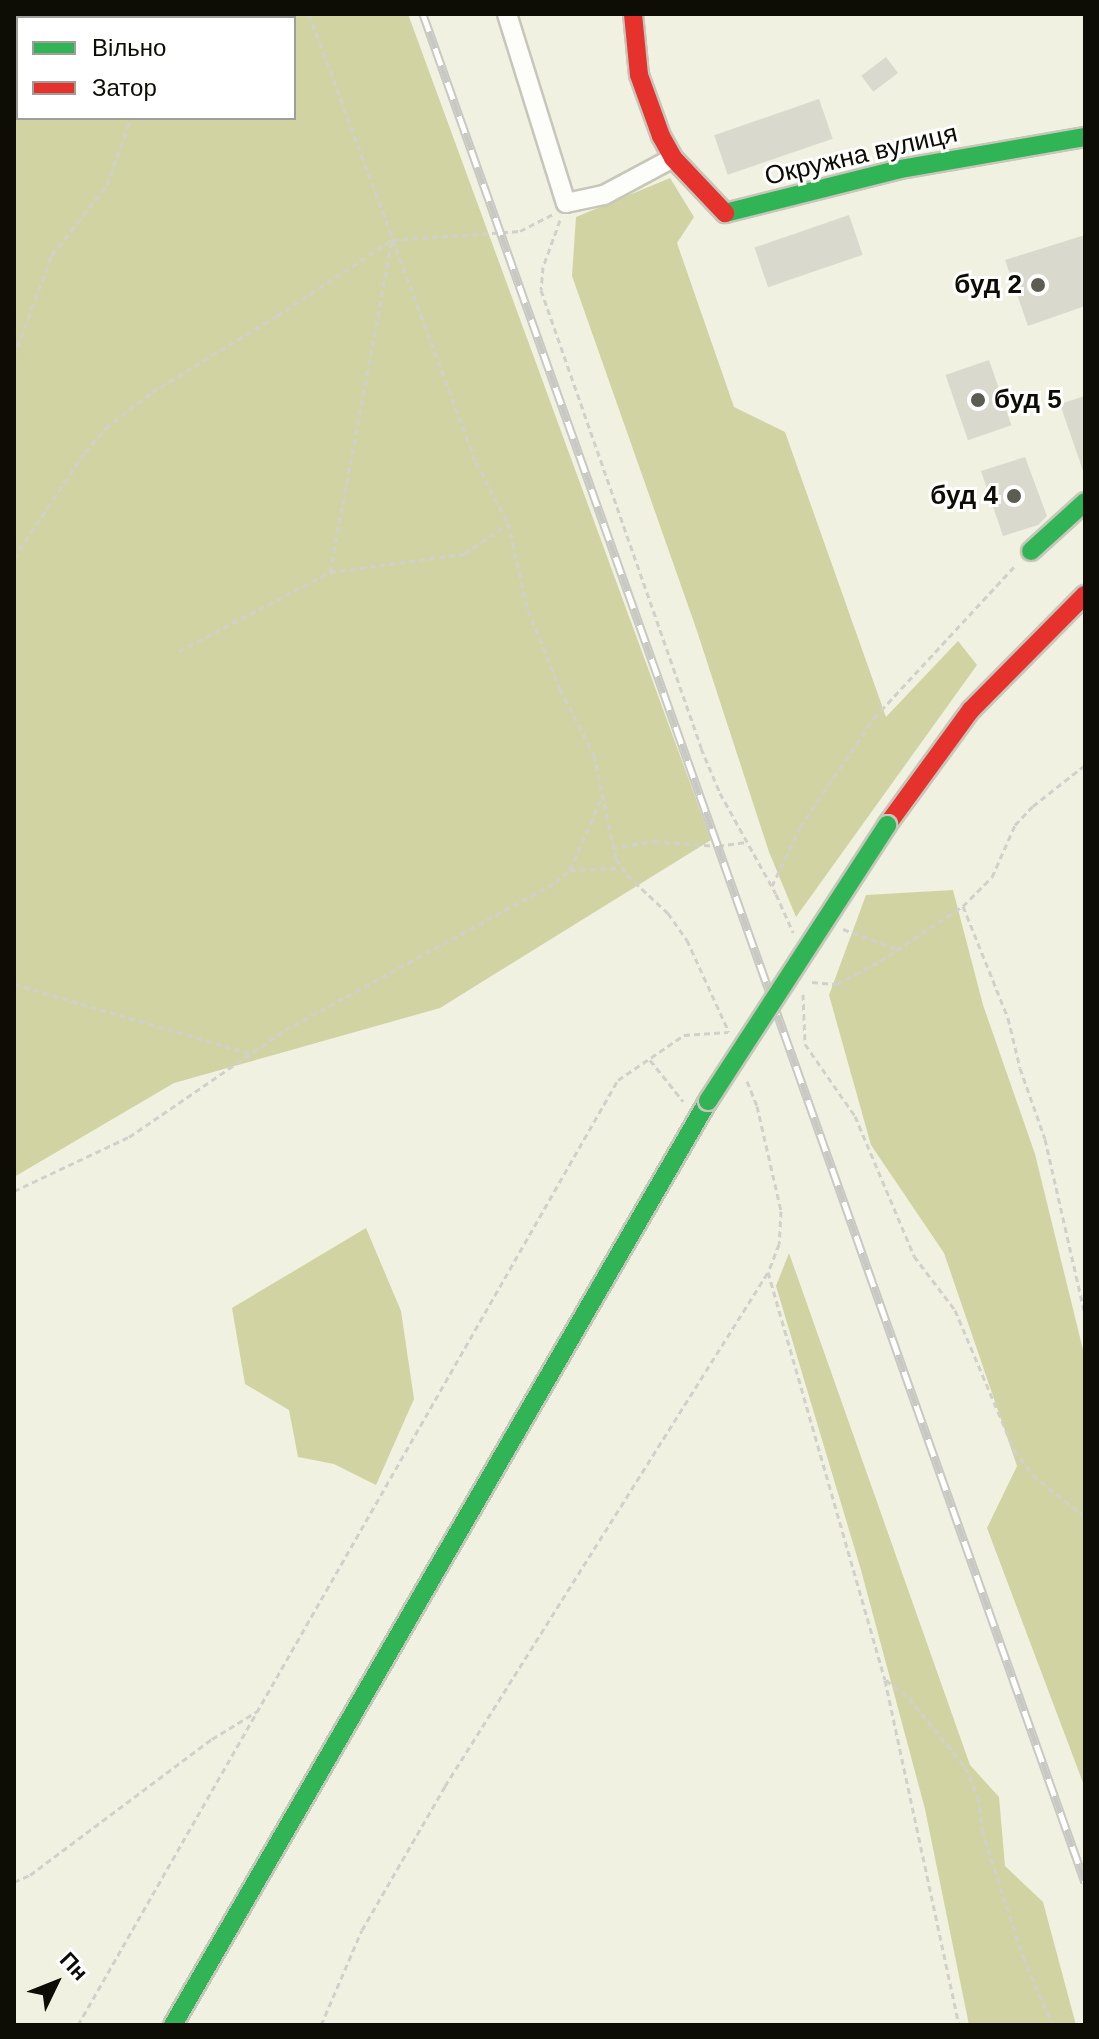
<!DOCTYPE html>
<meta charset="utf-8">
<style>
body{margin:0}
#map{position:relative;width:1099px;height:2039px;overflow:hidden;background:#f0f1e0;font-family:Helvetica,sans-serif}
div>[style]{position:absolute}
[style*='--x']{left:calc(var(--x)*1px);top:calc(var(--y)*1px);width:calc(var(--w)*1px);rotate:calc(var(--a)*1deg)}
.forest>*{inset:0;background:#d2d3a2}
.building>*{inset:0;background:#d9dacd;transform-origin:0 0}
.path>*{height:3px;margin-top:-1.5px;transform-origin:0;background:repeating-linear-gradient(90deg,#d1d1cc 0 6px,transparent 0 10px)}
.roads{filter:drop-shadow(2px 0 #c6c6ba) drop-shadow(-2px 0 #c6c6ba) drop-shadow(0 2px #c6c6ba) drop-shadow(0 -2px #c6c6ba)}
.street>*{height:18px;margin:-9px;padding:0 9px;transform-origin:9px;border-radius:9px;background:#fdfdfa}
.fast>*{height:18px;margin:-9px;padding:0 9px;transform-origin:9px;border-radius:9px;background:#30b455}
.jam>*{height:18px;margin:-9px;padding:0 9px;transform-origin:9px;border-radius:9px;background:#e5322d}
.rail>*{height:9px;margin-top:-4.5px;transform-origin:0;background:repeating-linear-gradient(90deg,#fff 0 18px,#c9c9c4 0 36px);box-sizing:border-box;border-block:2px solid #c9c9c4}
.bridges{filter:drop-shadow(2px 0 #c6c6ba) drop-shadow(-2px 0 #c6c6ba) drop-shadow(0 2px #c6c6ba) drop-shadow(0 -2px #c6c6ba)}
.fast-bridge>*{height:18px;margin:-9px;padding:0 9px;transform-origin:9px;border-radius:9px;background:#30b455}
.dots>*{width:22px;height:22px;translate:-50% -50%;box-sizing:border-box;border:4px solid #fff;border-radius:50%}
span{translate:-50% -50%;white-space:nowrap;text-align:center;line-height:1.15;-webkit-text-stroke:6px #fff;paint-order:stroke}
.street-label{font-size:26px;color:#0d0d05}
.poi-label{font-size:26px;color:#0d0d05;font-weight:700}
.right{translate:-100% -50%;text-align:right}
.left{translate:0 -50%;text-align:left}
.frame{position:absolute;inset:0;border:16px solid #0d0d05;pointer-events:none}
.legend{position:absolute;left:16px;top:16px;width:280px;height:104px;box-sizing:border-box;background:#fff;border:2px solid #9e9e9b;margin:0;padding:10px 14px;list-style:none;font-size:24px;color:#0d0d05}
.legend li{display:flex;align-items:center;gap:16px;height:40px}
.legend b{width:40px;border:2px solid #9e9e9b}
.north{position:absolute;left:16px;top:1943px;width:80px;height:80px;-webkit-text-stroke:6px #fff;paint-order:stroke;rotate:47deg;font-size:22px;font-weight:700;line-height:32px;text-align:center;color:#0d0d05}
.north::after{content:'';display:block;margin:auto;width:28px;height:36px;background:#0d0d05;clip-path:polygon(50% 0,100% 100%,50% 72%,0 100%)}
</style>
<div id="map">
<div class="forest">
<i style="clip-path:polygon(evenodd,14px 14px,408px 14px,711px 840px,440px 1008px,174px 1083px,14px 1177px,14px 14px,18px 18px,294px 18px,294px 118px,18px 118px,18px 18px)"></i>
<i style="clip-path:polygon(670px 178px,694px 217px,677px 243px,734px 407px,785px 432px,886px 717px,958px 641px,977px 665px,796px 917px,769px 852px,696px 628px,572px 276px,576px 217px)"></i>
<i style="clip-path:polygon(953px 890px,983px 1005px,1035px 1154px,1085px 1358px,1085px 1788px,987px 1528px,1017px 1466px,944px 1253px,871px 1145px,829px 995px,866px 895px)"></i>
<i style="clip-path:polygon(366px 1228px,401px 1311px,414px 1399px,376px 1485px,334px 1464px,298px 1457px,289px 1410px,245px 1384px,232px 1308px)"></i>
<i style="clip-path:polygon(789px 1253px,970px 1765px,999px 1797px,1005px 1866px,1043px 1902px,1076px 2025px,969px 2025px,925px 1809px,861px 1570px,776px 1286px)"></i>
</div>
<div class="building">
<i style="left:886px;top:57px;width:20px;height:31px;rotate:53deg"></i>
<i style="left:819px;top:99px;width:42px;height:111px;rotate:71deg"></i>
<i style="left:849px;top:215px;width:42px;height:100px;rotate:71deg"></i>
<i style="clip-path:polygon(1085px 235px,1085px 306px,1028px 326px,1005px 260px)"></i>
<i style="left:989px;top:360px;width:69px;height:46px;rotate:71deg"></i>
<i style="clip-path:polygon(1085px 396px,1085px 470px,1083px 471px,1060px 404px)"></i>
<i style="clip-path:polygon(1025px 457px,1047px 516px,1038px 525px,1003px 536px,981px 471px)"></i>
</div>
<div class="path">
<i style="--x:309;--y:14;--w:478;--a:69.6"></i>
<i style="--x:476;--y:462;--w:69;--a:62.3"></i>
<i style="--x:508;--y:523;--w:89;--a:77.1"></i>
<i style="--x:528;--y:610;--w:85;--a:67.9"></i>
<i style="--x:560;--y:689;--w:74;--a:62.7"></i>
<i style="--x:594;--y:755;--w:106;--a:78.1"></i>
<i style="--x:616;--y:859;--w:19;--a:55"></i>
<i style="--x:627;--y:875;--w:56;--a:42.8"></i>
<i style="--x:668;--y:913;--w:33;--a:55"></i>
<i style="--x:687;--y:940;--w:101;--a:65.5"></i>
<i style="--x:195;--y:18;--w:4;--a:-63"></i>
<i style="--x:560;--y:220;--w:50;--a:109.9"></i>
<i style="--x:543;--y:267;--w:23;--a:95"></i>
<i style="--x:541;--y:290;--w:485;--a:70.7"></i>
<i style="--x:701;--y:748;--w:49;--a:67.1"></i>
<i style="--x:720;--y:793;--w:115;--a:61"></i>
<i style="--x:776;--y:894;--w:42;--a:65.9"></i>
<i style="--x:14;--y:356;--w:108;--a:-69.4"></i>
<i style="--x:52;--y:255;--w:89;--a:-51.8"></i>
<i style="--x:107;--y:185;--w:71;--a:-70.3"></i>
<i style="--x:14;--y:558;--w:128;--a:-56.2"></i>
<i style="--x:85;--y:452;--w:32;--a:-49"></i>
<i style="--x:106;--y:428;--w:58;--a:-38"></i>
<i style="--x:152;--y:392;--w:146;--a:-31.3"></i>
<i style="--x:277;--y:316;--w:138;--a:-33.5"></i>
<i style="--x:392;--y:240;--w:128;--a:-4"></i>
<i style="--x:520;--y:231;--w:37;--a:-27"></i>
<i style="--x:330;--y:572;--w:136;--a:-7.6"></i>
<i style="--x:465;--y:554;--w:52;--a:-35.5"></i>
<i style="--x:179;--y:651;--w:170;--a:-27.6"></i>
<i style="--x:330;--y:572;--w:338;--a:-79.4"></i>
<i style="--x:612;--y:848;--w:43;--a:-9.5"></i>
<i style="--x:654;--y:841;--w:64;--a:4.5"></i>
<i style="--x:718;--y:846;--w:28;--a:-8"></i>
<i style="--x:570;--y:870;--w:49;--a:-2.3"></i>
<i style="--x:772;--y:886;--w:65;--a:-64.6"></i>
<i style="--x:800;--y:827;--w:132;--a:-55.8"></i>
<i style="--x:874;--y:718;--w:207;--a:-47.2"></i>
<i style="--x:963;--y:906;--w:121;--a:68.1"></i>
<i style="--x:1008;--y:1018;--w:51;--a:76.5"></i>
<i style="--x:1020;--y:1068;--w:75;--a:70.6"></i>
<i style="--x:1045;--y:1139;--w:180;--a:77.2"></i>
<i style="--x:843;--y:929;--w:57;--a:20.7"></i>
<i style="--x:812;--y:982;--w:25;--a:5"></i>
<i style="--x:837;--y:984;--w:49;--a:-28.1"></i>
<i style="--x:880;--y:961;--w:100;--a:-33.5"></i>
<i style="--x:963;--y:906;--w:41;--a:-45"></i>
<i style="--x:992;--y:877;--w:57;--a:-66.1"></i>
<i style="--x:1015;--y:825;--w:26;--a:-47"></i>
<i style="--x:1033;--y:806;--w:66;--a:-38.3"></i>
<i style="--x:14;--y:984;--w:245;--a:16.4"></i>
<i style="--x:803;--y:994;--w:50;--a:87.7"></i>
<i style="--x:805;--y:1044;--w:88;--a:55.2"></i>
<i style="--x:855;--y:1116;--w:152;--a:67.1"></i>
<i style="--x:914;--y:1256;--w:68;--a:52.8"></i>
<i style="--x:955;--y:1310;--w:152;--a:67.1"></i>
<i style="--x:1014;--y:1450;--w:31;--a:53"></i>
<i style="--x:1033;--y:1475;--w:67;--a:38.9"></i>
<i style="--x:650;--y:1060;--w:53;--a:51.2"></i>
<i style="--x:747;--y:1081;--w:27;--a:68"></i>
<i style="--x:757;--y:1106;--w:108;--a:77.1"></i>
<i style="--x:781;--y:1211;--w:33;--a:93"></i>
<i style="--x:779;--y:1244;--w:30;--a:111"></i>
<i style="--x:768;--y:1272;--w:424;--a:74"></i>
<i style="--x:885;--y:1680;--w:353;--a:77.9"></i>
<i style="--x:14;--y:1191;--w:127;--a:-25.2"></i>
<i style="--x:129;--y:1137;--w:189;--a:-34.4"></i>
<i style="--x:285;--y:1030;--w:309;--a:-28.6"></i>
<i style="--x:556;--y:882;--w:18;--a:-41"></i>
<i style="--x:570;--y:870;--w:77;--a:-66.4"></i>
<i style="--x:886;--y:1680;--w:29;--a:38"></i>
<i style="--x:909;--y:1698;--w:89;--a:50.9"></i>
<i style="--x:965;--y:1767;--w:33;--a:67"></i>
<i style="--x:978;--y:1797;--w:33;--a:83"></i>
<i style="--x:982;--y:1830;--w:133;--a:72.1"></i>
<i style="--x:1023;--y:1957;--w:74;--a:66.2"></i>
<i style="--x:14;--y:1882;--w:17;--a:-24"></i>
<i style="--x:30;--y:1875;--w:227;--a:-36.8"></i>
<i style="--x:212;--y:1739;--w:52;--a:-31.5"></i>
<i style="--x:78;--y:2025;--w:1088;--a:-60.26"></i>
<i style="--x:618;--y:1080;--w:80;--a:-34.3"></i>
<i style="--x:684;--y:1035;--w:44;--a:-3.9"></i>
<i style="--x:321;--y:2025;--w:103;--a:-66.7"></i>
<i style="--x:362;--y:1930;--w:166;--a:-60"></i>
<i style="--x:445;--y:1786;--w:607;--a:-57.85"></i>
</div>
<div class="roads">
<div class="street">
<i style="--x:507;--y:14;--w:198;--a:72.7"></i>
<i style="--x:566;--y:203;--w:39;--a:-12"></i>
<i style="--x:604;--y:195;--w:78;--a:-28.2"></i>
</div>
<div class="fast">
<i style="--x:725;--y:213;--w:180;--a:-14.1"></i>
<i style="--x:900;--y:169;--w:188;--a:-9.8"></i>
<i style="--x:1031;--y:551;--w:73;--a:-42.2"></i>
<i style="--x:173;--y:2025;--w:1068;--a:-59.93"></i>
</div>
<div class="jam">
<i style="--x:633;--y:14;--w:61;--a:84.4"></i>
<i style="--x:639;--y:75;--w:65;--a:70.2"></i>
<i style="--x:661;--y:136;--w:25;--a:61"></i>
<i style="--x:673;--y:158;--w:76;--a:46.6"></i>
<i style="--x:887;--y:825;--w:142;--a:-53.9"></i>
<i style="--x:971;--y:710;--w:162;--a:-45.3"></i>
</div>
</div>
<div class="rail">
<i style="--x:423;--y:14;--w:1982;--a:70.49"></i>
</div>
<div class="bridges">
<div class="fast-bridge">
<i style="--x:708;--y:1101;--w:329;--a:-57"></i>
</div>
</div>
<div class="dots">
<i style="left:1038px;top:285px;background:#5c5d52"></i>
<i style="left:978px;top:400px;background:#5c5d52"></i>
<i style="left:1014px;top:496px;background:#5c5d52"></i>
</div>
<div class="street-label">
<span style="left:861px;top:155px;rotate:-13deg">Окружна вулиця</span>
</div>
<div class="poi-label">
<span class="right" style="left:1022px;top:285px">буд 2</span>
<span class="left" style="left:994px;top:400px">буд 5</span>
<span class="right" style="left:998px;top:496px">буд 4</span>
</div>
<div class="frame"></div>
<ul class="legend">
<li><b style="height:10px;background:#30b455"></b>Вільно</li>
<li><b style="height:10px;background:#e5322d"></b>Затор</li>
</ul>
<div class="north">Пн</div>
</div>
